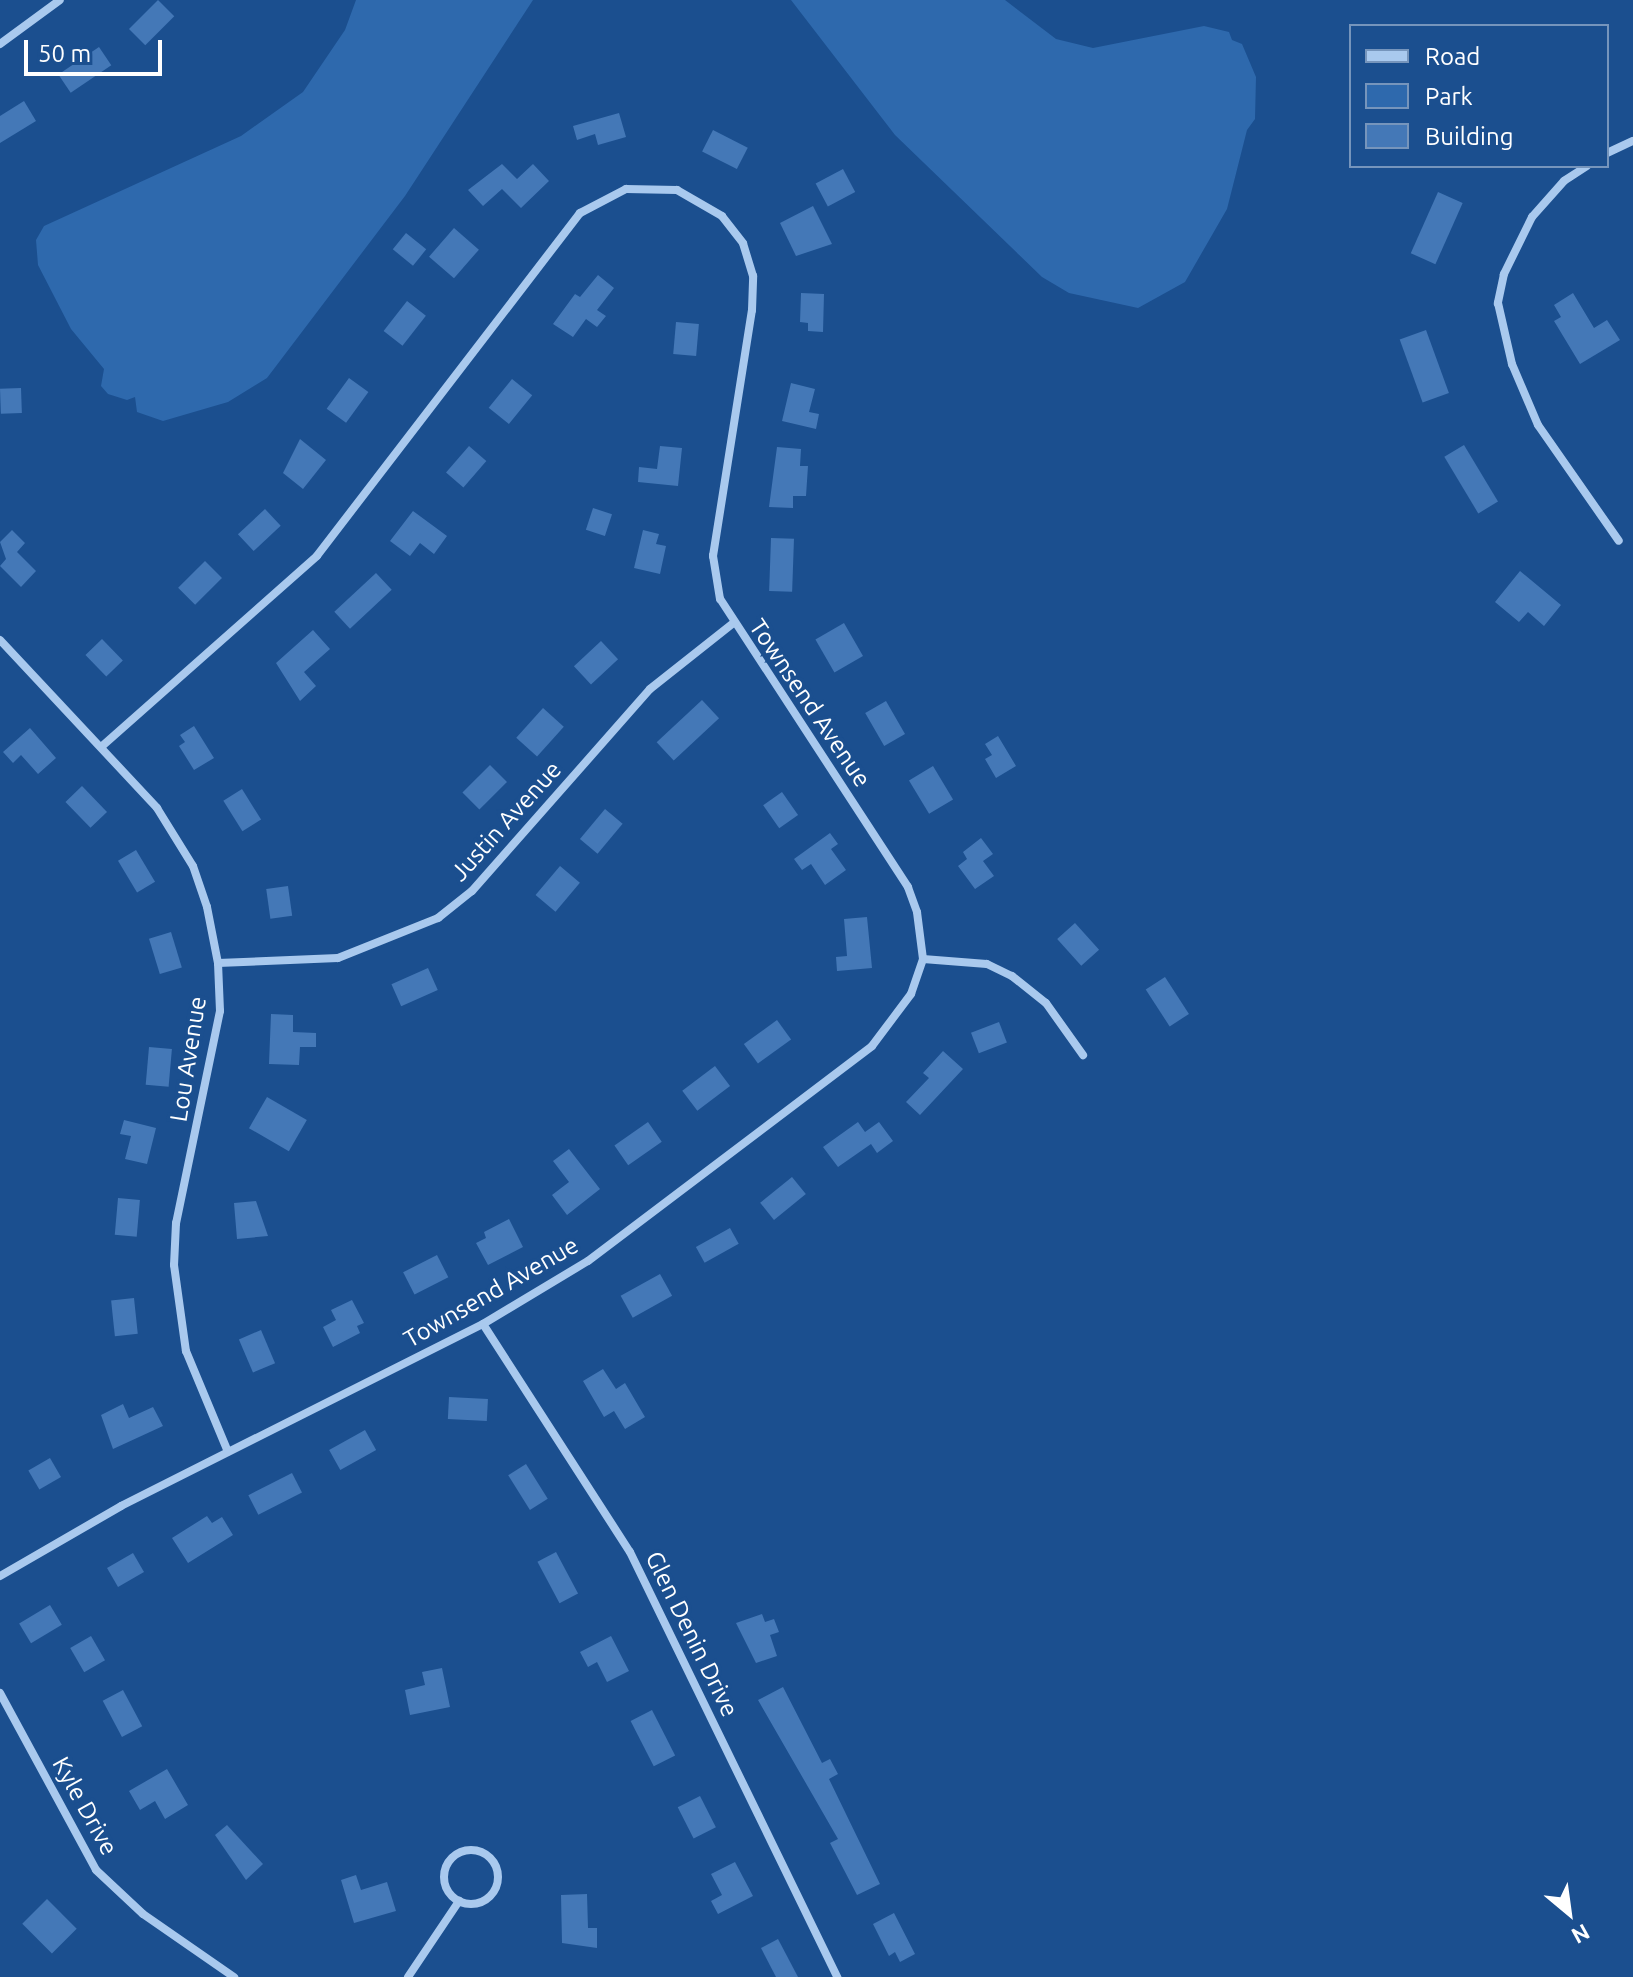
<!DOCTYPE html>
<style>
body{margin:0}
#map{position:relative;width:1633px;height:1977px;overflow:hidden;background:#1b4f8f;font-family:Ubuntu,sans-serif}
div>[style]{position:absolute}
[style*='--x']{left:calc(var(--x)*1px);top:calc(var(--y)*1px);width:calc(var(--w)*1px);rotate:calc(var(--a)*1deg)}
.green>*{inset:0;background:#2e69ad}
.building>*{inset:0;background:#4478b7;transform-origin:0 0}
.minor>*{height:8px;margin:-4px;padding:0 4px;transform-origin:4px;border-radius:4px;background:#a9c9ee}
.minor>.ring{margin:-4px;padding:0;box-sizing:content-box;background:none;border:8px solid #a9c9ee;border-radius:50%}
span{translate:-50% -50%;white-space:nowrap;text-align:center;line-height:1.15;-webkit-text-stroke:7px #1b4f8f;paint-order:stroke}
.street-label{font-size:24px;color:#fff}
.legend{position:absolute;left:1349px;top:24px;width:260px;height:144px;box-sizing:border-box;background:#1b4f8f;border:2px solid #7695bc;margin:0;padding:10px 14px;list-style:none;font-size:24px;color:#fff}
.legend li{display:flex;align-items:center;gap:16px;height:40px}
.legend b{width:40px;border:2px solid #7695bc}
.north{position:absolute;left:1529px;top:1873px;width:80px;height:80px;-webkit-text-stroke:6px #1b4f8f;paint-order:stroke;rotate:151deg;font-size:22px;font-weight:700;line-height:32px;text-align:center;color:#fff}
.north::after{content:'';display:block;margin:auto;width:28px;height:36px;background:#fff;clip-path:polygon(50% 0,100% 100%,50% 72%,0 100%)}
.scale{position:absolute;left:24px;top:40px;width:138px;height:36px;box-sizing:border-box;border:4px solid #fff;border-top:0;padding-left:10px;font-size:24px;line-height:28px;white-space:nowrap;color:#fff;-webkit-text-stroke:6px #1b4f8f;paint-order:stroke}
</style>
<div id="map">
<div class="green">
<i style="clip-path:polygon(356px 0,533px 0,405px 196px,267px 378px,228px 402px,163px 421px,137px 412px,135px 397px,127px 400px,108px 394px,101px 386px,104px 369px,71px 329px,38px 265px,36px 240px,44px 226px,241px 136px,303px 92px,345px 30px)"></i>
<i style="clip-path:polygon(791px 0,1005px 0,1056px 39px,1093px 48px,1204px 26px,1229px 32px,1232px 40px,1242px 44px,1256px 77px,1255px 119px,1247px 130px,1227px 209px,1185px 282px,1138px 308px,1069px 293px,1042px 277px,895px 135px)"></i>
</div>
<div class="building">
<i style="left:158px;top:0;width:23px;height:41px;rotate:45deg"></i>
<i style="left:99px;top:47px;width:22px;height:49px;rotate:56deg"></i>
<i style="clip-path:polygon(24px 101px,36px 121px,0 143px,0 116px)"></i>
<i style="clip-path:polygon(619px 113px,626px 137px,598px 145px,595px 134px,577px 140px,573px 126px)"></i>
<i style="left:713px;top:130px;width:39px;height:24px;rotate:27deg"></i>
<i style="clip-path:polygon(502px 164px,517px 179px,533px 164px,549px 181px,521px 208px,502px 189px,483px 206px,468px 190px)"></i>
<i style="left:843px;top:169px;width:26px;height:31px;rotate:62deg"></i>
<i style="left:1438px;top:192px;width:27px;height:67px;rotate:24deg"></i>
<i style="clip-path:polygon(813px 206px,832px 244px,796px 256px,780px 223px)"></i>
<i style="left:454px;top:228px;width:33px;height:38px;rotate:41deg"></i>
<i style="left:406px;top:233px;width:26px;height:21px;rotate:39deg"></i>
<i style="clip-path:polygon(598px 275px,614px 288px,597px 310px,606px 316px,597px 327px,586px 319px,573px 337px,553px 324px,575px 294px,580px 297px)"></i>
<i style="clip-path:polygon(801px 293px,824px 294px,823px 332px,808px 331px,808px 323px,800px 322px)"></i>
<i style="clip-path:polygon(1573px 293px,1594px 328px,1607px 320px,1620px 340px,1580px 364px,1554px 321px,1561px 317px,1554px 305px)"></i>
<i style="left:407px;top:301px;width:24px;height:38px;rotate:38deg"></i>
<i style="left:676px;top:322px;width:23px;height:32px;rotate:5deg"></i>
<i style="left:1426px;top:330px;width:67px;height:28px;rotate:70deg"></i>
<i style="left:349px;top:378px;width:24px;height:38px;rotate:36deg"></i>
<i style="left:512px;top:379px;width:26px;height:37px;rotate:39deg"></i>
<i style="clip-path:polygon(791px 383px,815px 389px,809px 412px,819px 414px,816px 429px,782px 421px)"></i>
<i style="left:21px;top:388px;width:25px;height:21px;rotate:88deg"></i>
<i style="clip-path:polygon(300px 439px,326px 460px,303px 489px,283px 473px)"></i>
<i style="left:1464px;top:445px;width:66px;height:23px;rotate:59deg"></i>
<i style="left:469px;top:446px;width:23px;height:35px;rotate:41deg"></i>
<i style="clip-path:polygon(660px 446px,682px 448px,678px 486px,638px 482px,639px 467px,657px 469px)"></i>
<i style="clip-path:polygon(777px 447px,801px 449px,800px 466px,808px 466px,806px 496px,793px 496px,793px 508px,769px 507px)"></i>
<i style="left:593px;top:508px;width:20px;height:23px;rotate:18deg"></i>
<i style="left:265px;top:509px;width:23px;height:37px;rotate:47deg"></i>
<i style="clip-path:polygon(413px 511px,447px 536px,434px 554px,420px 543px,410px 556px,390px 541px)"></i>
<i style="clip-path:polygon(12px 530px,25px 543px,17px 552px,36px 571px,21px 587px,0 566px,6px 559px,0 542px)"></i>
<i style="clip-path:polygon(643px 530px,659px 534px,656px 544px,666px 546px,660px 574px,634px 568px)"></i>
<i style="left:771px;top:538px;width:23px;height:53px;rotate:2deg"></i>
<i style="left:205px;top:561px;width:24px;height:38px;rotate:45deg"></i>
<i style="clip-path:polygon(1520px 571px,1561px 605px,1544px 626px,1528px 612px,1519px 622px,1495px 602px)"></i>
<i style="left:376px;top:573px;width:23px;height:57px;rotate:47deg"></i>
<i style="left:844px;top:623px;width:38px;height:33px;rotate:60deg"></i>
<i style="clip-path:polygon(313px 630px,330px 649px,304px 672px,316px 686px,300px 701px,276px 663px)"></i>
<i style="left:102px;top:639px;width:30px;height:23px;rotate:46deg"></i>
<i style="left:601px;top:641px;width:25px;height:37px;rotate:47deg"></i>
<i style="left:702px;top:700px;width:25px;height:62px;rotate:47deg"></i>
<i style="left:886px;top:701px;width:38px;height:24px;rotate:60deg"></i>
<i style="left:543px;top:708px;width:28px;height:40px;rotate:42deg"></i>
<i style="clip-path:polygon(194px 726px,214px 758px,194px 770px,179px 746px,185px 742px,180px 735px)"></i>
<i style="clip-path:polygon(30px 728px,56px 758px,38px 774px,21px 755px,13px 763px,3px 752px)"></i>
<i style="clip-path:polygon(998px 736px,1016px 766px,996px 778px,985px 759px,992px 755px,985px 744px)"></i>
<i style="left:490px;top:765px;width:24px;height:39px;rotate:45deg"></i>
<i style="left:933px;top:766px;width:39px;height:28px;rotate:59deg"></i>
<i style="left:82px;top:786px;width:36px;height:23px;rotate:46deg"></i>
<i style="left:242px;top:789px;width:36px;height:22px;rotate:58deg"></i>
<i style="left:782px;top:792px;width:28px;height:23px;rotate:55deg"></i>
<i style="left:605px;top:809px;width:23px;height:39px;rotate:40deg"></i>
<i style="clip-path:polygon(830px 833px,838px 844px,831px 849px,846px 870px,825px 885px,811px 864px,802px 870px,794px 859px)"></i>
<i style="clip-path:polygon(981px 838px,993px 854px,983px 861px,994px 876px,975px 889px,958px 866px,967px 859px,963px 852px)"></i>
<i style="left:136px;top:850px;width:37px;height:21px;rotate:59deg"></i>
<i style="left:560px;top:866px;width:26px;height:38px;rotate:40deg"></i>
<i style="left:288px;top:886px;width:30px;height:22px;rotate:82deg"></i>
<i style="clip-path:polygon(867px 917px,872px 968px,837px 971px,836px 957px,847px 956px,844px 919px)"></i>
<i style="left:1075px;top:923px;width:36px;height:24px;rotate:48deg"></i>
<i style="left:171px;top:932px;width:37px;height:23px;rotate:73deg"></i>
<i style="left:428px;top:968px;width:24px;height:40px;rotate:66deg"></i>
<i style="left:1165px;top:977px;width:44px;height:23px;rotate:57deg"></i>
<i style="clip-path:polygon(271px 1014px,293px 1015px,293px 1032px,316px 1033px,316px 1047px,300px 1047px,299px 1065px,269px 1064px)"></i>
<i style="left:777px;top:1020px;width:24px;height:41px;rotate:54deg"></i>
<i style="left:999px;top:1022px;width:22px;height:30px;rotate:69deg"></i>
<i style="left:149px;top:1047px;width:23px;height:38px;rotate:5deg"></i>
<i style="clip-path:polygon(943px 1051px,963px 1069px,920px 1115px,906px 1102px,929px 1078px,923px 1073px)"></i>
<i style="left:715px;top:1066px;width:25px;height:41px;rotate:53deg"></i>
<i style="left:267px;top:1097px;width:46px;height:36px;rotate:30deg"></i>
<i style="clip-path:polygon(124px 1120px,156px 1128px,147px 1164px,125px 1159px,131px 1136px,120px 1134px)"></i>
<i style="left:648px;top:1122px;width:24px;height:41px;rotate:55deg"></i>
<i style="clip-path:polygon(858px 1122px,865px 1132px,879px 1122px,893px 1141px,877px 1153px,871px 1144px,838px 1167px,823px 1147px)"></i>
<i style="clip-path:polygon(569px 1149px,600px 1189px,567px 1215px,552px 1195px,569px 1182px,553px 1161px)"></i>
<i style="left:792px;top:1177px;width:22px;height:41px;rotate:51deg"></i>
<i style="left:118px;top:1198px;width:22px;height:37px;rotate:5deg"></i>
<i style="clip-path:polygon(256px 1201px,268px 1236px,237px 1239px,234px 1203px)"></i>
<i style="clip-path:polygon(509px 1219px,523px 1247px,488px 1265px,476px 1243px,486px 1238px,484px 1232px)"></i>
<i style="left:730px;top:1228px;width:18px;height:39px;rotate:61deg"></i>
<i style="left:437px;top:1255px;width:25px;height:38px;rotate:63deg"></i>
<i style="left:660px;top:1274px;width:25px;height:45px;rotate:61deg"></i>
<i style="left:134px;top:1298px;width:36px;height:23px;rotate:84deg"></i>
<i style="clip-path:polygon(352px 1300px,364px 1323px,357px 1326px,360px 1333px,333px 1347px,323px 1327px,336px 1320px,331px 1310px)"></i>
<i style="left:261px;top:1330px;width:36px;height:24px;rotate:67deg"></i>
<i style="clip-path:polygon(603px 1369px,616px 1389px,625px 1383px,645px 1417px,625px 1429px,614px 1411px,604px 1417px,583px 1381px)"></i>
<i style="left:449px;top:1397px;width:39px;height:22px;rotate:3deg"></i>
<i style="clip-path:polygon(123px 1404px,129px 1418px,153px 1407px,163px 1426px,113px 1449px,101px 1415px)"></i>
<i style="left:365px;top:1430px;width:23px;height:41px;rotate:61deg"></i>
<i style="left:50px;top:1458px;width:22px;height:25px;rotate:60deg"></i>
<i style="left:526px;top:1464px;width:41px;height:21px;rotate:58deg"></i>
<i style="left:292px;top:1473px;width:22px;height:49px;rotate:63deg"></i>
<i style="clip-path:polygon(207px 1516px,212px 1523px,222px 1517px,233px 1535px,188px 1563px,172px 1538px)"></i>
<i style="left:556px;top:1552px;width:47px;height:21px;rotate:62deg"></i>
<i style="left:133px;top:1553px;width:22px;height:30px;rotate:60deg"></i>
<i style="left:50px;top:1605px;width:23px;height:36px;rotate:59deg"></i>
<i style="clip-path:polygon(762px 1614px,765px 1622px,774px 1619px,779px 1632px,770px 1635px,777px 1656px,756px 1663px,736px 1623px)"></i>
<i style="left:91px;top:1636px;width:28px;height:24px;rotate:60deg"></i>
<i style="clip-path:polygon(611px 1636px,629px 1671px,607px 1682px,597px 1662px,588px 1667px,580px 1652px)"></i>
<i style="clip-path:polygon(442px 1668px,450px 1707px,410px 1715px,405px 1690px,425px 1685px,422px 1672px)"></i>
<i style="clip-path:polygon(783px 1687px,822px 1763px,830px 1759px,838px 1774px,829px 1779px,880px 1884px,857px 1895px,830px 1843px,838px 1839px,758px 1700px)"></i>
<i style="left:123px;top:1690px;width:41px;height:23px;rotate:62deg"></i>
<i style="left:652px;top:1710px;width:51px;height:24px;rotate:63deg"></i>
<i style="clip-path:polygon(167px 1769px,188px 1805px,165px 1819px,155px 1801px,140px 1810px,129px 1791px)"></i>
<i style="left:700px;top:1796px;width:35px;height:25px;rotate:63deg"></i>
<i style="clip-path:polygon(227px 1825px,263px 1864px,246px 1880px,215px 1835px)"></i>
<i style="clip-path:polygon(735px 1862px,753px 1896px,718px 1914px,711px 1901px,722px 1895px,711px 1874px)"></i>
<i style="clip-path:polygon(356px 1875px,361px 1890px,387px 1882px,396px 1911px,354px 1923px,341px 1880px)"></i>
<i style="clip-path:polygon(587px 1894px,588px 1928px,597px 1928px,597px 1948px,562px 1943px,561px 1895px)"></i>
<i style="left:47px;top:1899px;width:42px;height:35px;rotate:45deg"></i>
<i style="clip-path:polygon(894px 1913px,915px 1954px,900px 1962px,895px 1952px,889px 1956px,873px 1924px)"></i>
<i style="clip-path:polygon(778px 1939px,798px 1977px,776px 1977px,761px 1948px)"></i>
</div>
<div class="minor">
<i style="--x:0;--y:44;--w:74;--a:-36.3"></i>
<i style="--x:1607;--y:153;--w:29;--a:-25"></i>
<i style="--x:1587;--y:166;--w:27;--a:147"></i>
<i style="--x:1564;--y:181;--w:48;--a:131.6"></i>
<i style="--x:1532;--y:217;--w:64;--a:116.2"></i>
<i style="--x:1504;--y:274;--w:30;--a:102"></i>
<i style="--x:1498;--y:303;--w:63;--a:77.1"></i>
<i style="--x:1512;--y:364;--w:66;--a:66.9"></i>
<i style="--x:1538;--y:425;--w:141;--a:55.1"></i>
<i style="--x:0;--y:640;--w:230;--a:46.9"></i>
<i style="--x:157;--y:808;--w:68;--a:58.2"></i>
<i style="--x:193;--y:866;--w:43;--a:71.1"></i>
<i style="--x:207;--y:907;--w:57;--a:78.9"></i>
<i style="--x:218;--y:963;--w:48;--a:87.6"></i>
<i style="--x:220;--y:1011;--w:217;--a:101.7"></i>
<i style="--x:176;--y:1223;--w:42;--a:92.7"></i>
<i style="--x:174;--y:1265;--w:87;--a:82.1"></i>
<i style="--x:186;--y:1351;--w:109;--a:67.4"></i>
<i style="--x:923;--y:959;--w:64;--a:4.5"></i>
<i style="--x:987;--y:964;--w:28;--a:26"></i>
<i style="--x:1012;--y:976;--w:43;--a:38.5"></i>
<i style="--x:1046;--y:1003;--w:64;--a:54.6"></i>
<i style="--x:218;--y:963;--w:120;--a:-2.4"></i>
<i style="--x:338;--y:958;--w:108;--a:-21.8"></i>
<i style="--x:438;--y:918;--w:43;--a:-38.5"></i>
<i style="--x:472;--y:891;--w:269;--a:-48.6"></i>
<i style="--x:650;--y:689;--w:105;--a:-38.4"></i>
<i style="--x:483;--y:1324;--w:271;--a:57.2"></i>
<i style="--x:630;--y:1552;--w:473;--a:64"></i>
<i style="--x:0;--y:1576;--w:140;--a:-30"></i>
<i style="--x:121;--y:1506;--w:405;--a:-26.7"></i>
<i style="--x:483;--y:1324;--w:122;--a:-31"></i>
<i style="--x:588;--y:1261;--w:356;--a:-37.1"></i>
<i style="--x:872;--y:1046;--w:65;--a:-53.1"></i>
<i style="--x:911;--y:994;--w:37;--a:-71"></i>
<i style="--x:923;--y:959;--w:47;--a:-97.3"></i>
<i style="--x:917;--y:912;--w:27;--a:-110"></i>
<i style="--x:908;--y:887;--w:344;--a:-123.1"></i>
<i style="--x:720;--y:599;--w:44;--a:-99.2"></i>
<i style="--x:713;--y:556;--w:249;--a:-81"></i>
<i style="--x:752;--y:310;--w:34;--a:-88"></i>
<i style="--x:753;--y:276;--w:34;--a:-107"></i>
<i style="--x:743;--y:243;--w:34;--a:-128"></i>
<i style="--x:722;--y:216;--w:52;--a:-150"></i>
<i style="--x:677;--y:190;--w:51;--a:-178.9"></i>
<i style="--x:626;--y:189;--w:52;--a:152.4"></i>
<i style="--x:580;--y:213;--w:432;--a:127.5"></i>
<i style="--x:317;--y:556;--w:286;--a:138.5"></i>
<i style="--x:0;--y:1693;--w:201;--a:61.5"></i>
<i style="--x:96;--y:1870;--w:64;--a:43.1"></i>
<i style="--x:143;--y:1914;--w:111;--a:34.7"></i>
<i class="ring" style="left:444px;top:1850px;width:46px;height:46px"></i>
<i style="--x:408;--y:1977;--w:92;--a:-56.1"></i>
</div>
<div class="street-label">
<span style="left:810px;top:703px;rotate:56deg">Townsend Avenue</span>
<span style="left:506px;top:821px;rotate:-48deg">Justin Avenue</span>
<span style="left:188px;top:1059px;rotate:-81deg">Lou Avenue</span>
<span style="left:491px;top:1292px;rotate:-30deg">Townsend Avenue</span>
<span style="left:692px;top:1634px;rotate:64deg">Glen Denin Drive</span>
<span style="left:85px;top:1806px;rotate:61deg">Kyle Drive</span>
</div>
<ul class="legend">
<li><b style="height:10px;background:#a9c9ee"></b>Road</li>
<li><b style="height:22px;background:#2e69ad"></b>Park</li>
<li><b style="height:22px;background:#4478b7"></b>Building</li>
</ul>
<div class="north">N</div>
<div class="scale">50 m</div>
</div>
